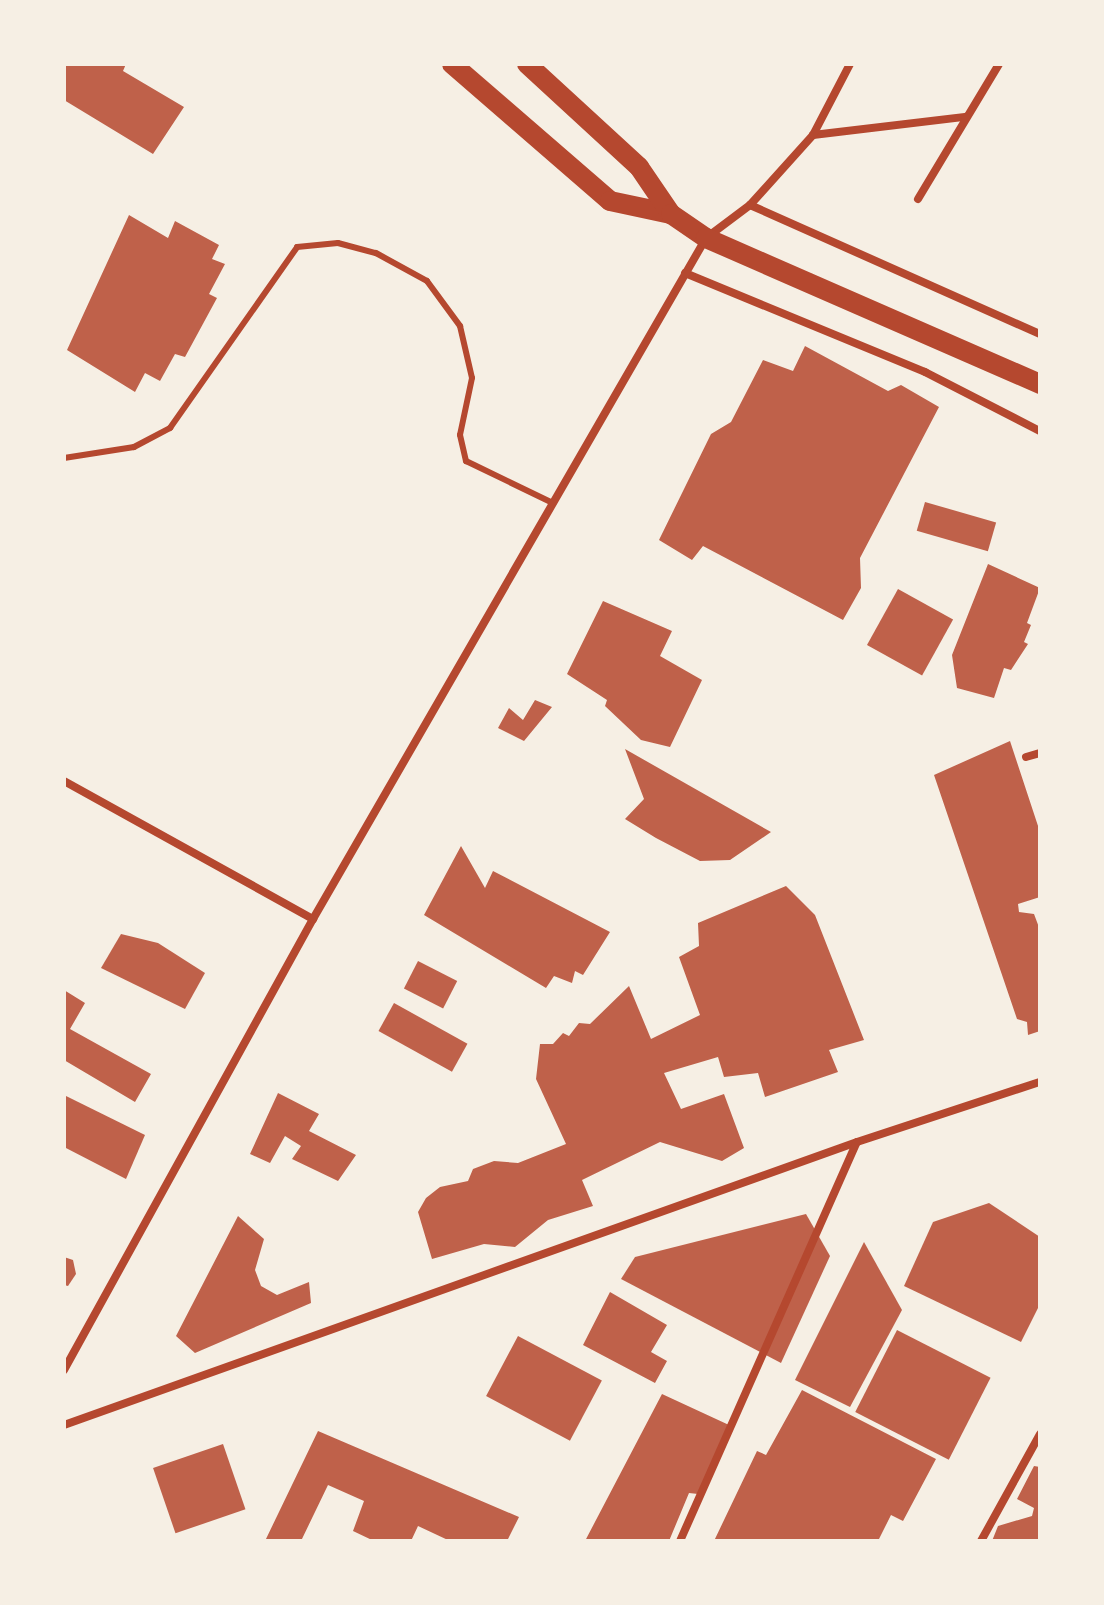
<!DOCTYPE html>
<style>
body{margin:0}
#map{position:relative;width:1104px;height:1605px;overflow:hidden;background:#f6efe4;font-family:"IBM Plex Sans",sans-serif}
div>[style]{position:absolute}
[style*='--x']{left:calc(var(--x)*1px);top:calc(var(--y)*1px);width:calc(var(--w)*1px);rotate:calc(var(--a)*1deg)}
.building>*{inset:0;background:#bf614a;transform-origin:0 0}
.service>*{height:6px;margin:-3px;padding:0 3px;transform-origin:3px;border-radius:3px;background:#b5482f}
.minor>*{height:8px;margin:-4px;padding:0 4px;transform-origin:4px;border-radius:4px;background:#b5482f}
.primary>*{height:20px;margin:-10px;padding:0 10px;transform-origin:10px;border-radius:10px;background:#b5482f}
span{translate:-50% -50%;white-space:nowrap;text-align:center;line-height:1.15;-webkit-text-stroke:8px #f6efe4;paint-order:stroke}
.frame{position:absolute;inset:0;border:66px solid #f6efe4;pointer-events:none}
</style>
<div id="map">
<div class="building">
<i style="clip-path:polygon(65px 64px,126px 64px,123px 71px,184px 107px,153px 154px,64px 100px)"></i>
<i style="clip-path:polygon(129px 215px,168px 238px,175px 221px,219px 245px,212px 259px,225px 264px,209px 294px,217px 298px,185px 357px,175px 354px,160px 381px,145px 373px,135px 392px,67px 350px)"></i>
<i style="clip-path:polygon(805px 346px,888px 391px,901px 385px,939px 407px,860px 558px,861px 588px,843px 620px,703px 546px,692px 560px,659px 540px,711px 434px,731px 422px,763px 360px,793px 371px)"></i>
<i style="left:925px;top:502px;width:74px;height:30px;rotate:16deg"></i>
<i style="clip-path:polygon(988px 564px,1040px 588px,1027px 623px,1031px 625px,1024px 642px,1028px 644px,1011px 670px,1004px 668px,994px 698px,957px 688px,952px 655px)"></i>
<i style="left:898px;top:589px;width:63px;height:64px;rotate:29deg"></i>
<i style="clip-path:polygon(603px 601px,672px 631px,660px 656px,702px 680px,670px 747px,641px 740px,605px 706px,607px 700px,567px 674px)"></i>
<i style="clip-path:polygon(535px 700px,552px 707px,524px 741px,498px 728px,509px 708px,523px 720px)"></i>
<i style="clip-path:polygon(1010px 741px,1040px 832px,1040px 897px,1018px 904px,1019px 912px,1034px 914px,1040px 930px,1040px 1031px,1028px 1035px,1027px 1022px,1017px 1019px,934px 775px)"></i>
<i style="clip-path:polygon(625px 749px,771px 832px,730px 860px,700px 861px,656px 838px,625px 819px,644px 799px)"></i>
<i style="clip-path:polygon(461px 846px,485px 888px,493px 871px,610px 932px,583px 975px,575px 971px,572px 983px,554px 976px,546px 988px,424px 915px)"></i>
<i style="clip-path:polygon(786px 886px,815px 915px,864px 1040px,829px 1050px,838px 1072px,765px 1097px,758px 1073px,724px 1077px,718px 1057px,664px 1073px,681px 1109px,724px 1094px,744px 1148px,722px 1161px,660px 1142px,582px 1180px,593px 1206px,548px 1220px,515px 1247px,484px 1244px,432px 1259px,418px 1212px,426px 1198px,440px 1187px,468px 1181px,473px 1169px,494px 1161px,518px 1163px,566px 1144px,536px 1079px,540px 1044px,553px 1044px,563px 1033px,569px 1036px,579px 1023px,590px 1024px,629px 986px,651px 1039px,700px 1015px,679px 957px,699px 946px,698px 923px)"></i>
<i style="clip-path:polygon(121px 934px,158px 943px,205px 973px,185px 1009px,101px 968px)"></i>
<i style="left:418px;top:961px;width:44px;height:31px;rotate:27deg"></i>
<i style="clip-path:polygon(64px 990px,85px 1003px,70px 1029px,151px 1074px,135px 1102px,64px 1060px)"></i>
<i style="left:394px;top:1003px;width:84px;height:32px;rotate:29deg"></i>
<i style="clip-path:polygon(278px 1093px,319px 1114px,309px 1131px,356px 1155px,338px 1181px,292px 1159px,301px 1146px,285px 1136px,270px 1163px,250px 1154px)"></i>
<i style="clip-path:polygon(64px 1095px,145px 1135px,126px 1179px,64px 1147px)"></i>
<i style="clip-path:polygon(989px 1203px,1040px 1237px,1040px 1304px,1021px 1342px,904px 1286px,933px 1222px)"></i>
<i style="clip-path:polygon(806px 1214px,830px 1256px,781px 1363px,621px 1279px,635px 1257px)"></i>
<i style="clip-path:polygon(238px 1216px,264px 1239px,255px 1270px,261px 1286px,277px 1295px,309px 1282px,311px 1303px,195px 1353px,176px 1336px)"></i>
<i style="clip-path:polygon(864px 1242px,902px 1310px,850px 1407px,795px 1380px)"></i>
<i style="clip-path:polygon(64px 1257px,73px 1260px,76px 1274px,68px 1286px,64px 1285px)"></i>
<i style="clip-path:polygon(610px 1292px,667px 1325px,651px 1352px,667px 1361px,655px 1383px,583px 1345px)"></i>
<i style="left:897px;top:1330px;width:105px;height:92px;rotate:27deg"></i>
<i style="left:518px;top:1336px;width:95px;height:68px;rotate:28deg"></i>
<i style="clip-path:polygon(802px 1390px,936px 1459px,903px 1521px,891px 1515px,878px 1541px,714px 1541px,757px 1451px,766px 1455px)"></i>
<i style="clip-path:polygon(662px 1394px,729px 1425px,698px 1494px,689px 1493px,669px 1541px,585px 1541px)"></i>
<i style="clip-path:polygon(318px 1431px,519px 1517px,507px 1541px,450px 1541px,418px 1526px,411px 1541px,374px 1541px,353px 1531px,364px 1501px,328px 1485px,301px 1541px,265px 1541px)"></i>
<i style="left:223px;top:1444px;width:69px;height:74px;rotate:71deg"></i>
<i style="clip-path:polygon(1034px 1466px,1040px 1467px,1040px 1541px,992px 1541px,998px 1526px,1032px 1516px,1034px 1508px,1017px 1499px)"></i>
</div>
<div class="service">
<i style="--x:64;--y:458;--w:71;--a:-8.9"></i>
<i style="--x:134;--y:447;--w:41;--a:-27.8"></i>
<i style="--x:170;--y:428;--w:221;--a:-54.9"></i>
<i style="--x:297;--y:247;--w:41;--a:-5.6"></i>
<i style="--x:338;--y:243;--w:39;--a:15"></i>
<i style="--x:376;--y:253;--w:58;--a:28.8"></i>
<i style="--x:427;--y:281;--w:56;--a:53.7"></i>
<i style="--x:460;--y:326;--w:53;--a:77"></i>
<i style="--x:472;--y:378;--w:58;--a:101.9"></i>
<i style="--x:460;--y:435;--w:27;--a:77"></i>
<i style="--x:466;--y:461;--w:97;--a:25.8"></i>
</div>
<div class="minor">
<i style="--x:813;--y:135;--w:153;--a:-6.8"></i>
<i style="--x:918;--y:199;--w:157;--a:-59"></i>
<i style="--x:750;--y:205;--w:317;--a:24"></i>
<i style="--x:685;--y:273;--w:260;--a:22.4"></i>
<i style="--x:925;--y:372;--w:129;--a:27.2"></i>
<i style="--x:1026;--y:757;--w:15;--a:-16"></i>
<i style="--x:64;--y:781;--w:285;--a:29"></i>
<i style="--x:64;--y:1370;--w:515;--a:-61.1"></i>
<i style="--x:313;--y:919;--w:786;--a:-60.01"></i>
<i style="--x:706;--y:238;--w:55;--a:-36.9"></i>
<i style="--x:750;--y:205;--w:94;--a:-48"></i>
<i style="--x:813;--y:135;--w:80;--a:-62.5"></i>
<i style="--x:64;--y:1425;--w:842;--a:-19.64"></i>
<i style="--x:857;--y:1142;--w:193;--a:-18.2"></i>
<i style="--x:680;--y:1541;--w:436;--a:-66.1"></i>
<i style="--x:981;--y:1541;--w:122;--a:-61.1"></i>
</div>
<div class="primary">
<i style="--x:452;--y:64;--w:209;--a:40.9"></i>
<i style="--x:610;--y:201;--w:62;--a:12"></i>
<i style="--x:527;--y:64;--w:152;--a:42.6"></i>
<i style="--x:639;--y:167;--w:57;--a:55.8"></i>
<i style="--x:671;--y:214;--w:42;--a:34.4"></i>
<i style="--x:706;--y:238;--w:365;--a:23.6"></i>
</div>
<div class="frame"></div>
</div>
